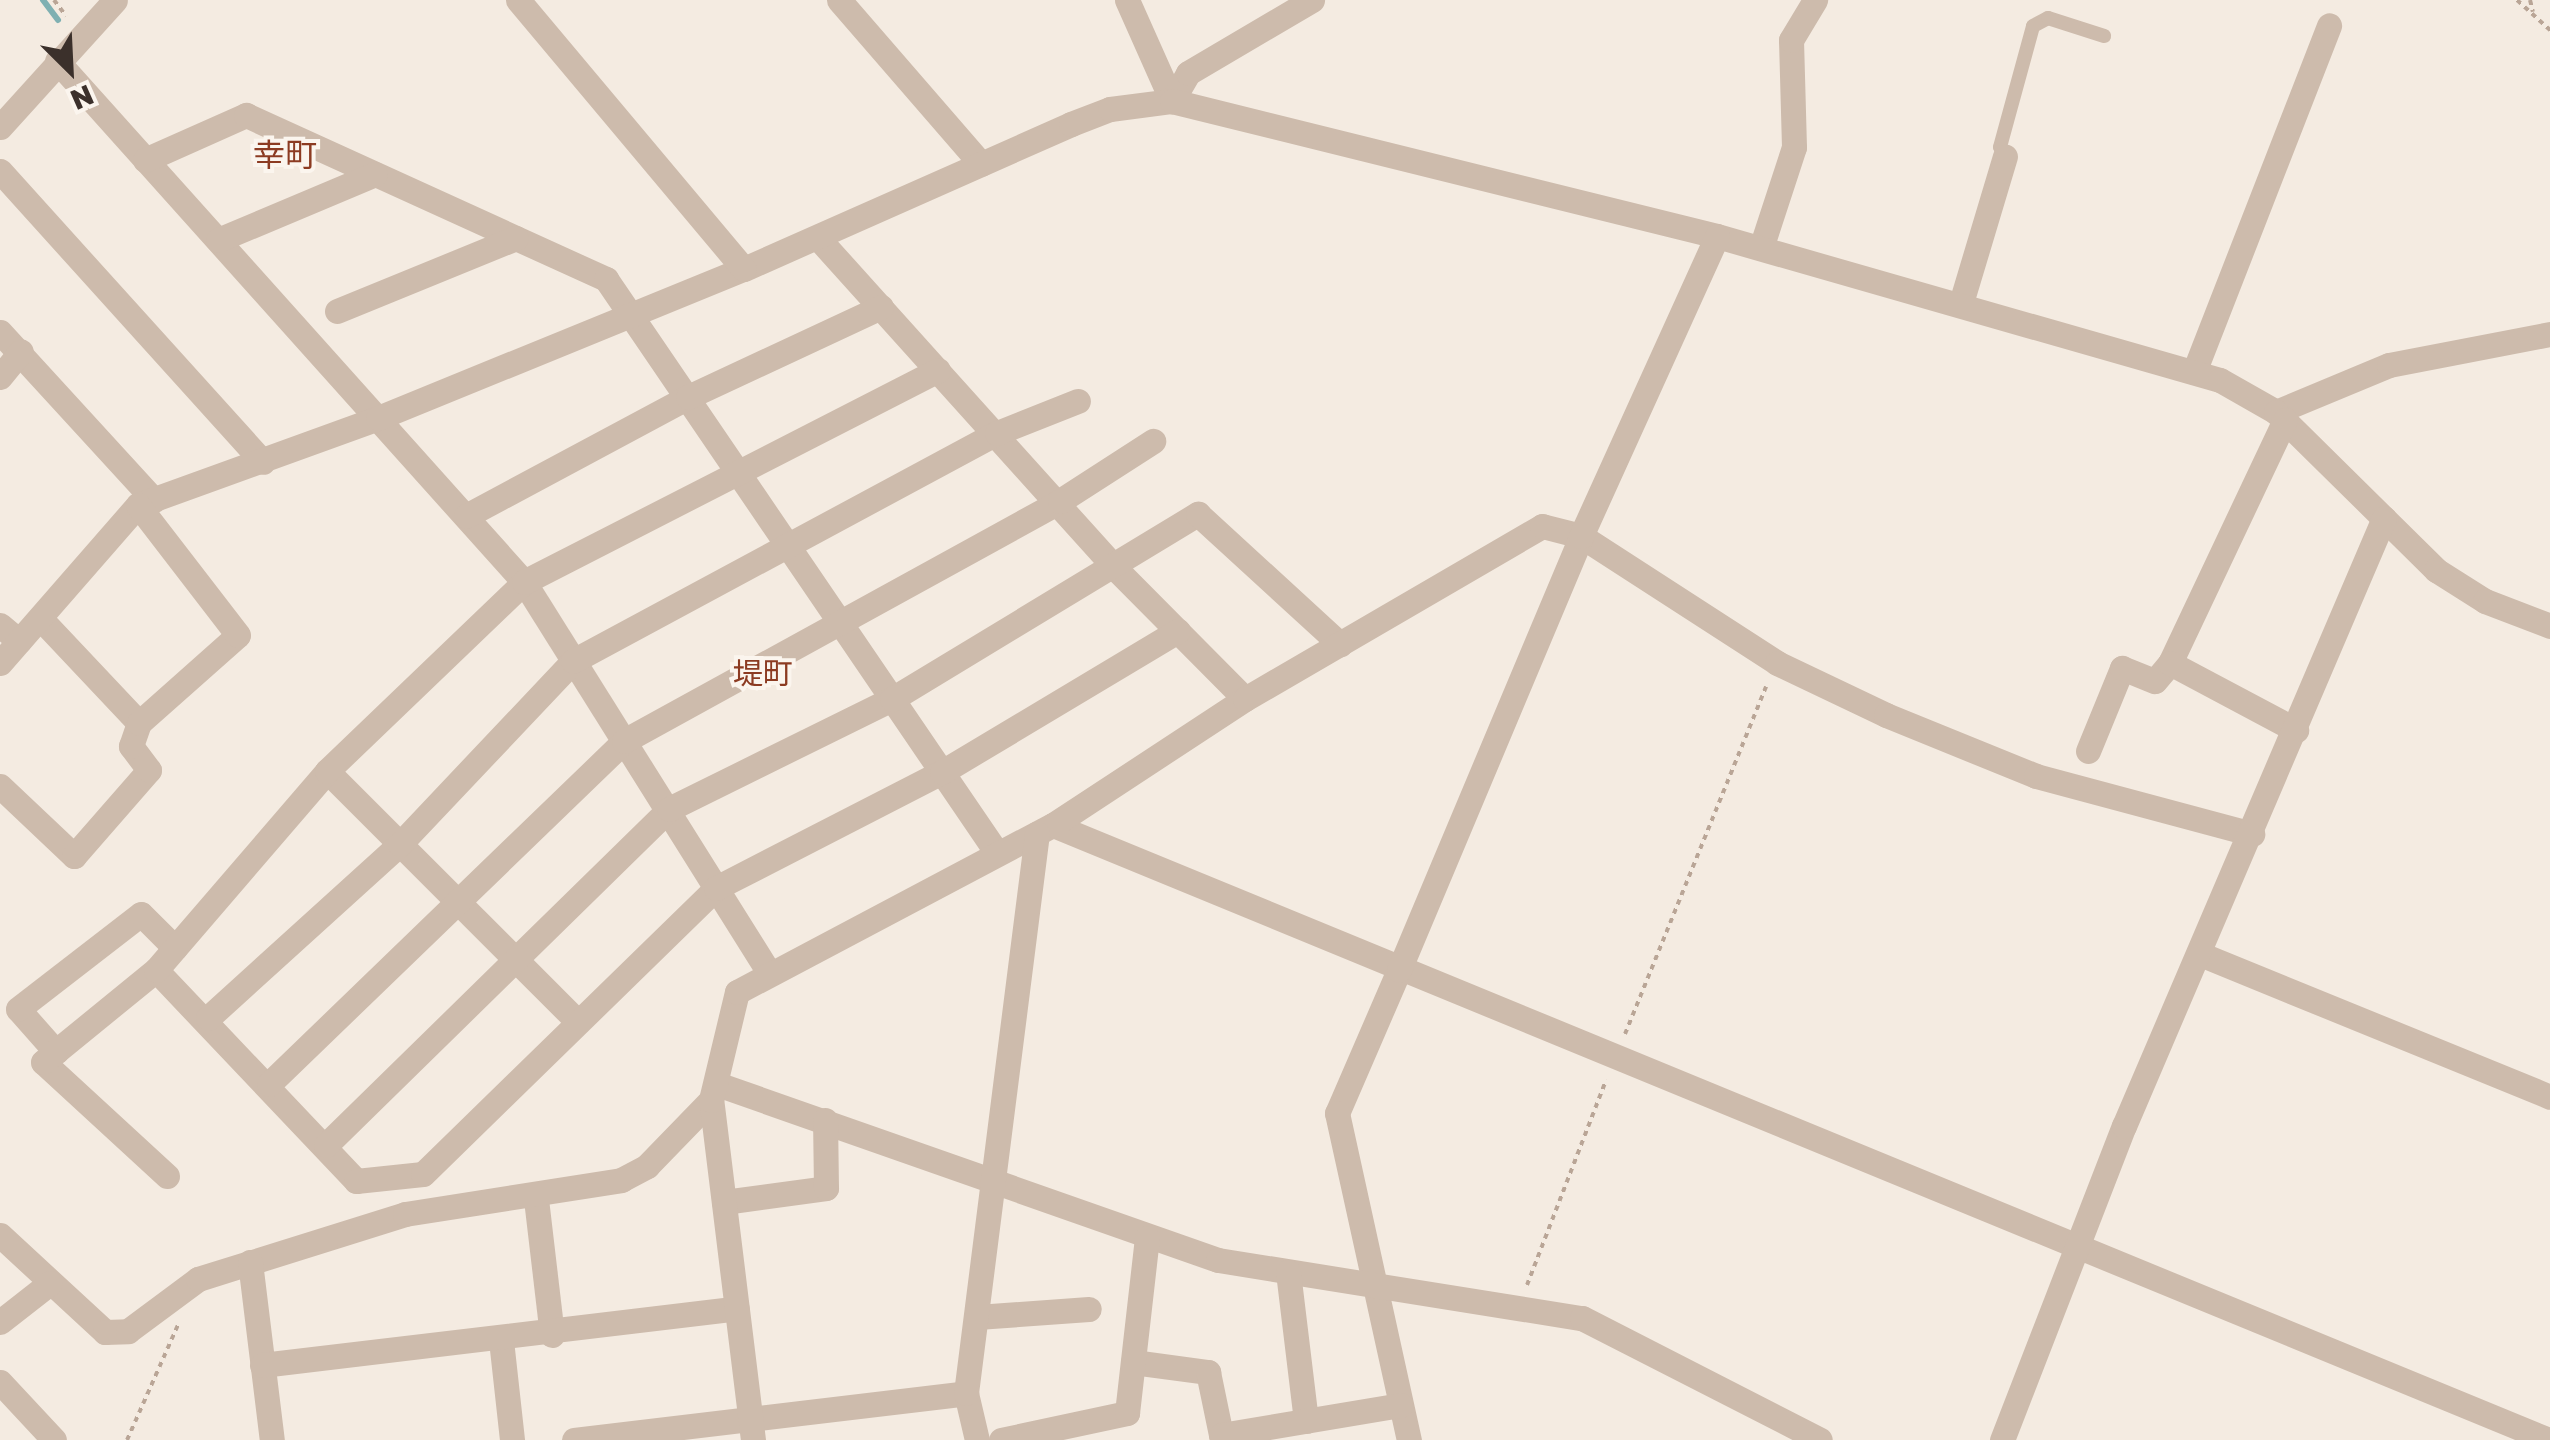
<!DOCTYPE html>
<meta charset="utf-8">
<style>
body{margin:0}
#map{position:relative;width:2550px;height:1440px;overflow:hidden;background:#f4ebe1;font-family:"Golos Text","Noto Sans JP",sans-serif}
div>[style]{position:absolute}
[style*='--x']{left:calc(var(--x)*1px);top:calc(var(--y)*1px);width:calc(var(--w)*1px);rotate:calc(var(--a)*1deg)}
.stream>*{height:6px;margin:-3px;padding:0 3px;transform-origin:3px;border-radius:3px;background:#7fb0b2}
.path>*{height:4px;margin-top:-2px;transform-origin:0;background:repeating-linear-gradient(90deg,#b9a596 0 5px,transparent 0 10px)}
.service>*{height:14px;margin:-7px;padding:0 7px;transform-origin:7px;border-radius:7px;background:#cdbbac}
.minor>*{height:25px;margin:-12.5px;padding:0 12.5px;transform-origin:12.5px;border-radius:12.5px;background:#cdbbac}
.tertiary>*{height:25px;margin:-12.5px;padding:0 12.5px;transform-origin:12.5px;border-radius:12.5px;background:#cdbbac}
span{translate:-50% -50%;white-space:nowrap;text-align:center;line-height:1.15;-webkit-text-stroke:8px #fbf5ee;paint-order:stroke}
.neighbourhood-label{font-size:30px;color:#8c3b22}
.quarter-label{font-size:32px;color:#8c3b22}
.north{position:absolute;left:20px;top:20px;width:100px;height:100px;-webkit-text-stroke:8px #fbf5ee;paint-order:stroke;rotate:156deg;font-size:28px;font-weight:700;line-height:40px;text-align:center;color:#3b302b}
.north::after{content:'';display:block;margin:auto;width:35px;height:45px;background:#3b302b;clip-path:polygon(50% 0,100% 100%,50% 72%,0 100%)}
</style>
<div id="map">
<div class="stream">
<i style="--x:43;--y:0;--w:25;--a:53"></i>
</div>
<div class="path">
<i style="--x:54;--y:0;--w:20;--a:53"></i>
<i style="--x:2517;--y:0;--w:45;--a:42.3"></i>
<i style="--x:2530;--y:0;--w:12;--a:76"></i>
<i style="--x:1625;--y:1034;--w:375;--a:-67.9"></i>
<i style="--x:1527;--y:1285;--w:220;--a:-68.9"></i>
<i style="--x:127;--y:1440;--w:126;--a:-66.1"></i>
</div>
<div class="service">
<i style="--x:2005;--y:156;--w:10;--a:-119"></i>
<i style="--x:2000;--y:147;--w:125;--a:-74.7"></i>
<i style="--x:2033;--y:26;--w:17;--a:-28"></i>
<i style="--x:2048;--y:18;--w:59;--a:17.8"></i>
</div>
<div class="minor">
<i style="--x:839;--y:0;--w:217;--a:49.1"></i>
<i style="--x:1127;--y:0;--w:111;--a:66"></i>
<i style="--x:57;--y:61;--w:700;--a:48.13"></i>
<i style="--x:524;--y:582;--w:461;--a:57.9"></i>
<i style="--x:1172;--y:101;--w:32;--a:-60"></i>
<i style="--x:1188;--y:73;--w:144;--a:-30.5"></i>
<i style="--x:0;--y:127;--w:171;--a:-47.8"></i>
<i style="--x:145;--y:160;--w:111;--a:-24"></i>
<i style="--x:246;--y:115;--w:396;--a:24.5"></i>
<i style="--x:606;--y:279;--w:695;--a:55.74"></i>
<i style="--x:0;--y:171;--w:392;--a:47.9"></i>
<i style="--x:818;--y:238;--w:441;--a:48"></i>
<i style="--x:1113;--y:566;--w:187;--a:45.2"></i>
<i style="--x:218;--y:240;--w:170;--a:-22.8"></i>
<i style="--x:1761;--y:248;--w:106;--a:-71.9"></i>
<i style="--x:1794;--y:147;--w:107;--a:-91.6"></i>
<i style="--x:1791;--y:40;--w:47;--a:-59"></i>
<i style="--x:1961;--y:303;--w:153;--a:-73.3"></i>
<i style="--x:337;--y:311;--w:193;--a:-22.2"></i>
<i style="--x:0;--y:332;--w:228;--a:47.5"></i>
<i style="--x:2194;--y:372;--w:372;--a:-68.7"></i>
<i style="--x:0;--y:377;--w:33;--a:-51"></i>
<i style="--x:2276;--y:412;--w:122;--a:-22.6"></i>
<i style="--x:2389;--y:365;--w:164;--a:-10.9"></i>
<i style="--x:466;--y:516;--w:252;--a:-28.2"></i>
<i style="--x:688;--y:397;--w:213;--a:-25"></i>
<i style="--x:40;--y:618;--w:144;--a:46.7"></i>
<i style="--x:0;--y:625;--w:25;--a:40"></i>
<i style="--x:0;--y:663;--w:210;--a:-48.9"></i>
<i style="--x:138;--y:505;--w:255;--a:-19.9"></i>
<i style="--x:378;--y:418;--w:395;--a:-22.2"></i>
<i style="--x:744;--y:269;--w:358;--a:-23.9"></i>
<i style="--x:1071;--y:124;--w:42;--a:-21"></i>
<i style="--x:1110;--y:109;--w:63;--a:-7.4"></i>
<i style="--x:1172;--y:101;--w:561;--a:13.91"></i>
<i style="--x:1717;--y:236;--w:523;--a:15.98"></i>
<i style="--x:2220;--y:380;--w:64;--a:29.7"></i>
<i style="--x:2276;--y:412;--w:225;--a:44.6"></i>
<i style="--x:2436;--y:570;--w:58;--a:32.3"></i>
<i style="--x:2485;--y:601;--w:70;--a:21"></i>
<i style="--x:2170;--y:663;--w:269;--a:-64.7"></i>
<i style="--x:2088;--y:751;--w:90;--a:-67.7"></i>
<i style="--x:2122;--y:668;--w:35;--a:22"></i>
<i style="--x:2155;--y:681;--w:23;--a:-50"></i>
<i style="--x:2170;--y:663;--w:143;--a:28"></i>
<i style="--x:327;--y:771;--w:355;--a:45"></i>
<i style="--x:0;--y:786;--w:102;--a:43.4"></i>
<i style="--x:74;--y:856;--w:114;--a:-48.9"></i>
<i style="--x:149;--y:770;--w:30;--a:-127"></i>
<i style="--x:131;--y:746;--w:24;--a:-71"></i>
<i style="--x:139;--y:723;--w:132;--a:-41.6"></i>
<i style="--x:238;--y:635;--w:164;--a:-127.6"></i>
<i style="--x:1053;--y:825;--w:1617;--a:22.35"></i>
<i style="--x:2200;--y:954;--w:378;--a:22.2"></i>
<i style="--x:156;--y:970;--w:291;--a:46.5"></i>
<i style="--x:356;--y:1181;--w:67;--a:-6"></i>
<i style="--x:423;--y:1174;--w:409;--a:-44.3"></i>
<i style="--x:716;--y:888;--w:254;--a:-27.2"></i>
<i style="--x:942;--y:772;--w:275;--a:-30.9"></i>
<i style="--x:1399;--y:970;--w:156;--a:113.4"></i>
<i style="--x:1337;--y:1113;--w:335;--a:77.6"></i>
<i style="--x:208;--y:1018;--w:259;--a:-42.2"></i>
<i style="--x:400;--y:844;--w:252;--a:-46.6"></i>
<i style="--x:573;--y:661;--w:481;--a:-28.3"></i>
<i style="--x:997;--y:433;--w:87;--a:-21.6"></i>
<i style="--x:56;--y:1052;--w:57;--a:-131.5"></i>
<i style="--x:18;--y:1009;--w:155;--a:-37.7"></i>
<i style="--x:141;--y:914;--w:48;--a:45"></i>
<i style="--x:269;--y:1084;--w:494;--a:-44"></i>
<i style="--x:624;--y:741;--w:498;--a:-28.8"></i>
<i style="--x:1060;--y:501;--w:111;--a:-32.8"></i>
<i style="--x:717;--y:1084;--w:531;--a:19.36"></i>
<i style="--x:1218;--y:1260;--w:369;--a:9.1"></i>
<i style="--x:1582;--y:1318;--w:267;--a:27.1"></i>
<i style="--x:326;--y:1145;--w:480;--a:-44.4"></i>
<i style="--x:669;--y:809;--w:249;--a:-26.3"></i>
<i style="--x:892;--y:699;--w:358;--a:-31.2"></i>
<i style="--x:1198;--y:514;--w:193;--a:42.5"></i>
<i style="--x:167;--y:1176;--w:168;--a:-137.4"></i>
<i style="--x:43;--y:1062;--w:146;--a:-39.2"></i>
<i style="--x:156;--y:970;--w:262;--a:-49.3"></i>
<i style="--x:327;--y:771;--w:273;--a:-43.8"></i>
<i style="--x:524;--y:582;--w:465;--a:-27.1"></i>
<i style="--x:536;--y:1199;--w:137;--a:83.3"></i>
<i style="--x:724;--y:1202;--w:103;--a:-7.8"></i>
<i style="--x:826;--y:1188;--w:68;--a:-90.8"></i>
<i style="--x:0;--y:1235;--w:143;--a:42.7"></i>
<i style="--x:105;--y:1332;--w:23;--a:-2"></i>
<i style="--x:128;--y:1331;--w:87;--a:-36.6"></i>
<i style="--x:198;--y:1279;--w:217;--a:-17.4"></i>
<i style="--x:405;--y:1214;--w:219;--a:-8.9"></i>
<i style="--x:621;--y:1180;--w:30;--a:-28"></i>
<i style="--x:647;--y:1166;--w:92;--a:-45.9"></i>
<i style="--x:250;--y:1262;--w:179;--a:83"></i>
<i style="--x:1288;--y:1272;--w:150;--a:83.1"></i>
<i style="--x:977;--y:1317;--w:112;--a:-4.1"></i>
<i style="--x:0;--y:1322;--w:63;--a:-38"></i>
<i style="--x:501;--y:1340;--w:101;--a:83.7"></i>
<i style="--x:1133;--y:1362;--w:76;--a:7.6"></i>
<i style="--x:1208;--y:1372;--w:64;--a:78.3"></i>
<i style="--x:1221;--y:1435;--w:182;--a:-9.5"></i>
<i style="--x:262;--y:1365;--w:478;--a:-6.8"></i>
<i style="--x:0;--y:1382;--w:79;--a:47"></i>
<i style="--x:574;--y:1440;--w:395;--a:-6.8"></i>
<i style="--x:753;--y:1440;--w:343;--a:-97"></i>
<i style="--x:711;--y:1100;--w:111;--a:-76.5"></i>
<i style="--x:737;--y:992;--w:357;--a:-27.9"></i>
<i style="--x:1053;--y:825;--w:230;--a:-33.3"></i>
<i style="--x:1245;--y:699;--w:344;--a:-30.2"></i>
<i style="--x:1542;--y:526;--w:40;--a:14.4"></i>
<i style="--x:1581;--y:536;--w:234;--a:32.9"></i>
<i style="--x:1777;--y:663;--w:121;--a:25.5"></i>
<i style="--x:1886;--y:715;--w:162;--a:22.1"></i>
<i style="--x:2036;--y:776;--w:224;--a:15"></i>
<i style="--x:977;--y:1440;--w:48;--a:-103.2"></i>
<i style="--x:966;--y:1393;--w:564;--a:-82.77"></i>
<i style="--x:1001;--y:1440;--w:129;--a:-12.1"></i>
<i style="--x:1127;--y:1413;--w:176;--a:-83.5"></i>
<i style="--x:2002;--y:1440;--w:337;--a:-68.8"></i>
<i style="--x:2124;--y:1126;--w:661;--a:-66.85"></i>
</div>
<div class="tertiary">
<i style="--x:518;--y:0;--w:351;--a:50"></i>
<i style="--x:1399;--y:970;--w:471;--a:-67.2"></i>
<i style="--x:1581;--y:536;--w:329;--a:-65.6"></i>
</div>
<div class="neighbourhood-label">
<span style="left:763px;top:673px">堤町</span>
</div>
<div class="quarter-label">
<span style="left:285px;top:154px">幸町</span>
</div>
<div class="north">N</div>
</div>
